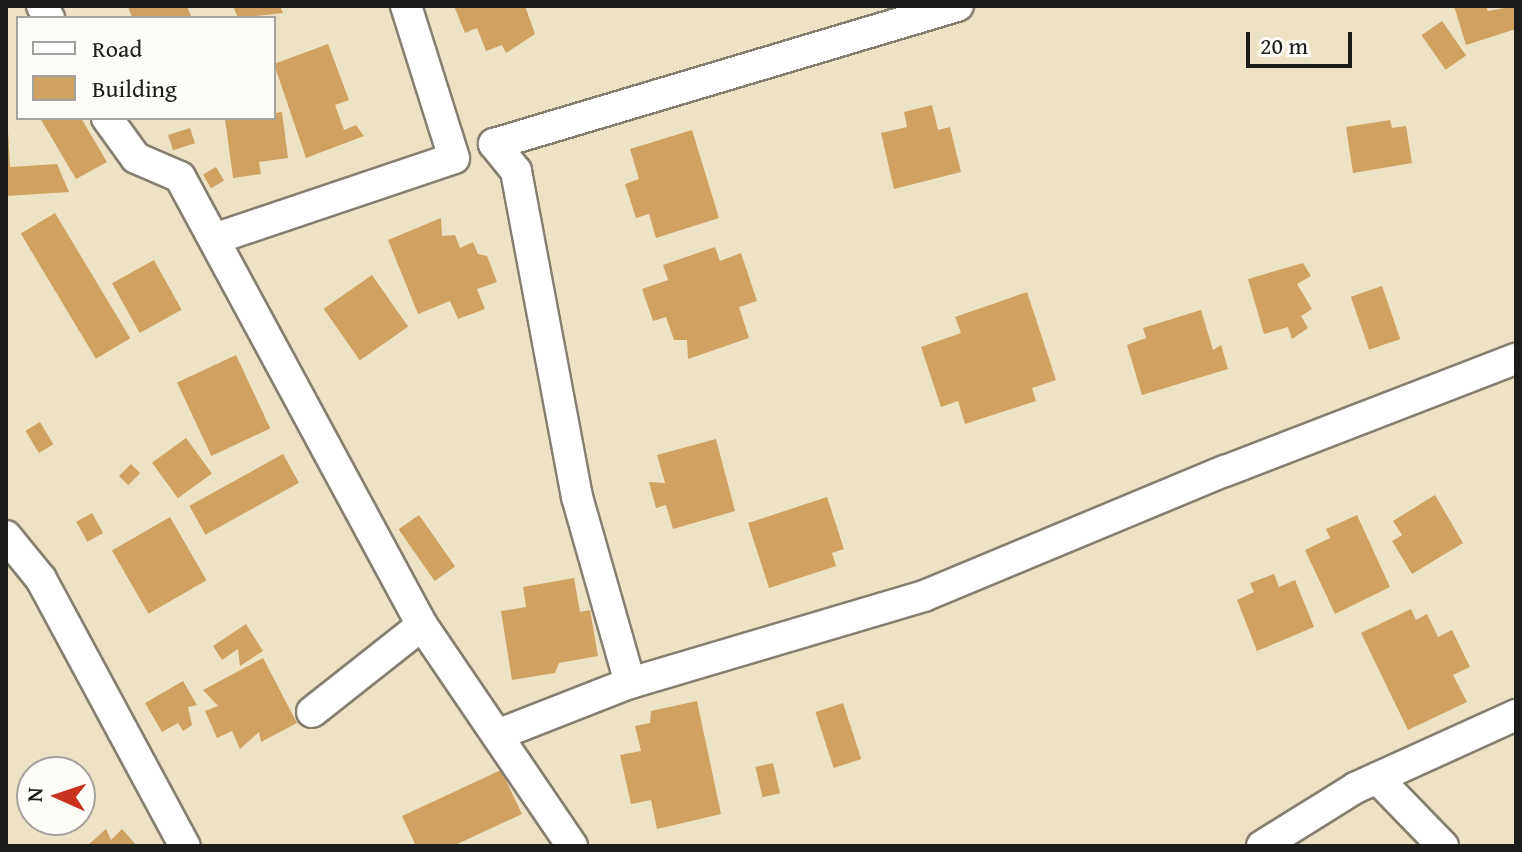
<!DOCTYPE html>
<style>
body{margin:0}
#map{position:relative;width:1522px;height:852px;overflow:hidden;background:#eee2c4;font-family:"Gentium Book Plus",serif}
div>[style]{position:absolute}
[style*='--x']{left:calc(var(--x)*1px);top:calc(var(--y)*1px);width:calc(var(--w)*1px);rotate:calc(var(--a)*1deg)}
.building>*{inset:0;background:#d0a262;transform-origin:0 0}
.roads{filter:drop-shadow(2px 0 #857f70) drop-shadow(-2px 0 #857f70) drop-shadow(0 2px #857f70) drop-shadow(0 -2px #857f70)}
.minor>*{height:30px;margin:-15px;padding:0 15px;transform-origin:15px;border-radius:15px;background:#fff}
span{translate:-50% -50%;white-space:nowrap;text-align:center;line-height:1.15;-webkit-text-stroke:7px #fdfcf7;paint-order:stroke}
.frame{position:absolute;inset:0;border:8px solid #1c1c1c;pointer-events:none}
.legend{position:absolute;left:16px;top:16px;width:260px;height:104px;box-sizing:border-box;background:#fdfcf7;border:2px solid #a3a29f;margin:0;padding:10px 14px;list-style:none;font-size:24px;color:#1c1c1c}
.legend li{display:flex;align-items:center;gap:16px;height:40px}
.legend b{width:40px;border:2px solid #a3a29f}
.north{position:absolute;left:16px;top:756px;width:80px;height:80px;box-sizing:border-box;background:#fdfcf7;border:2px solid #a3a29f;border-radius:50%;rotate:273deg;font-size:22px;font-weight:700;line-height:32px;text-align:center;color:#1c1c1c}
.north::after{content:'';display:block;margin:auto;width:28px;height:36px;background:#c8321e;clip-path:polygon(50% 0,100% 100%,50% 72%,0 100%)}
.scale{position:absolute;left:1246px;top:32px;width:106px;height:36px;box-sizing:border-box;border:4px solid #1c1c1c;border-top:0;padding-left:10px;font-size:24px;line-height:28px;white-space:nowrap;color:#1c1c1c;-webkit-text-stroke:6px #fdfcf7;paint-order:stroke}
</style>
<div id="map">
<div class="building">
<i style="clip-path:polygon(128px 6px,187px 6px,191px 16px,132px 18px)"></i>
<i style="clip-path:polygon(233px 6px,280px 6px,283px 13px,238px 18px)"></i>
<i style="clip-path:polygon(454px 6px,525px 6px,535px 34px,506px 53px,502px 45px,486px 51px,477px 28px,465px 33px)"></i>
<i style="clip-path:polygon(1454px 6px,1486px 6px,1488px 11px,1516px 6px,1516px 29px,1466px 45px)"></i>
<i style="left:1442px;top:21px;width:42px;height:25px;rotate:55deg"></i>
<i style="clip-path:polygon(328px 44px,349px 100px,335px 105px,344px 130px,356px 125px,364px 136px,306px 158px,274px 64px)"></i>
<i style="clip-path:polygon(932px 105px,938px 130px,950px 127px,961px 172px,894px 189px,881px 133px,907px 127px,904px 112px)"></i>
<i style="clip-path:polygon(282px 112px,288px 158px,259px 162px,261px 174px,233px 178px,225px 119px,274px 118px,274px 113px)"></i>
<i style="clip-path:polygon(40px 118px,81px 118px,107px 162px,76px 179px)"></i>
<i style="clip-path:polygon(1390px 120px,1392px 128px,1406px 126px,1412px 163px,1353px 173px,1346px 127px)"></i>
<i style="left:190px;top:128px;width:16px;height:23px;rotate:72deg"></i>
<i style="clip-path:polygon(692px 130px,719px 218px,656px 238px,649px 214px,636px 218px,625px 184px,639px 179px,630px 149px)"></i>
<i style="clip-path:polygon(8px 131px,10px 167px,57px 164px,69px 192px,6px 196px)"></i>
<i style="left:216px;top:167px;width:16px;height:15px;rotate:60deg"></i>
<i style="left:55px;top:213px;width:146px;height:40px;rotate:59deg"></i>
<i style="clip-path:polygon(441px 218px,442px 236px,455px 235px,460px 248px,473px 242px,478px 254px,487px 256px,497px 282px,477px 289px,485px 309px,458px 319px,450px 301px,418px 314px,388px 240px)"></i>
<i style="clip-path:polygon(715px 247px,720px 261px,741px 253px,757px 301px,739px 307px,749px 338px,688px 359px,687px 340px,674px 340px,666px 317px,653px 321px,642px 289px,668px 280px,663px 265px)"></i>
<i style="left:154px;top:260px;width:57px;height:48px;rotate:61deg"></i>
<i style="clip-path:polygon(1303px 263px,1311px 276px,1297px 284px,1312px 309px,1301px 316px,1308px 328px,1292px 339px,1288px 327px,1264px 334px,1248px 279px)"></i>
<i style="left:372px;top:275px;width:63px;height:59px;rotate:55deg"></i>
<i style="left:1382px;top:286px;width:56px;height:33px;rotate:71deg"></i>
<i style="clip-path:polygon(1027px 292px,1056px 380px,1032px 388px,1036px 401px,965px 424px,958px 401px,941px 407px,921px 347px,961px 333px,955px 317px)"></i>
<i style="clip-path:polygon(1201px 310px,1213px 350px,1221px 345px,1228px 369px,1142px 395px,1127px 345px,1146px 338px,1143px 328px)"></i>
<i style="left:236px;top:355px;width:81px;height:65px;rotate:65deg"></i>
<i style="left:40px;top:422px;width:26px;height:17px;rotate:59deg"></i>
<i style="left:186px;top:438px;width:44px;height:42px;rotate:54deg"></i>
<i style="clip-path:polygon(716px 439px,735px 511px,673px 529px,666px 505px,656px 508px,649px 482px,665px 483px,657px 455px)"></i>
<i style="left:283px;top:454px;width:33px;height:107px;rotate:61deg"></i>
<i style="left:131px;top:464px;width:13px;height:17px;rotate:45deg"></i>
<i style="clip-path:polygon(1435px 495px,1463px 543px,1412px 574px,1392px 541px,1402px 535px,1393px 521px)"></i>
<i style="clip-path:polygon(827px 497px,844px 549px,832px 553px,836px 566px,769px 588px,748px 523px)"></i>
<i style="left:92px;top:513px;width:23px;height:18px;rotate:61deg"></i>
<i style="left:419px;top:515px;width:63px;height:25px;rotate:55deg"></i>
<i style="clip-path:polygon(1357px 515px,1390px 587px,1335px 614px,1305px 550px,1330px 538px,1326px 529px)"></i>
<i style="left:170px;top:517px;width:73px;height:67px;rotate:60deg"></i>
<i style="clip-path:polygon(1274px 574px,1279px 587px,1295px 580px,1314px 627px,1257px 651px,1237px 600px,1254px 592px,1250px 583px)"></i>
<i style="clip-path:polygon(574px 578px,580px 612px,590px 610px,598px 656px,559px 663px,555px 673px,512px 680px,501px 611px,526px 607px,523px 587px)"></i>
<i style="clip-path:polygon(1411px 609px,1416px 620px,1427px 614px,1438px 637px,1452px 630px,1470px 667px,1453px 675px,1467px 702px,1408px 730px,1361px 633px)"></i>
<i style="clip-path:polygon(246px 624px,263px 651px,240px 666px,238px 649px,222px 660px,213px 646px)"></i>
<i style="clip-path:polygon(263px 658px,297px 723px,261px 742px,259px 732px,240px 749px,232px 731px,217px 738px,205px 711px,218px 706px,203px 690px)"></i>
<i style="clip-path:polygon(183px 681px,197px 705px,188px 707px,192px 725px,183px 731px,178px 723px,162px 732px,145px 703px)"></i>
<i style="clip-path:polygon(697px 701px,721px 814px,657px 829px,651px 800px,631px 804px,620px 755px,641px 751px,635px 726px,650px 723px,651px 711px)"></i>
<i style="left:843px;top:703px;width:59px;height:29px;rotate:72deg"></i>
<i style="left:773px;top:763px;width:31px;height:18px;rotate:77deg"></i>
<i style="clip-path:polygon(501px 770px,522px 814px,453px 846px,416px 846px,402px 816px)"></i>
<i style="clip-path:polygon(106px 829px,111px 840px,122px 829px,137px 846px,87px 846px)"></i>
</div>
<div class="roads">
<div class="minor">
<i style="--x:42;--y:6;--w:14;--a:60"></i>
<i style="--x:107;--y:118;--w:49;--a:54.1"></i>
<i style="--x:136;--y:158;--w:48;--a:23.4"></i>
<i style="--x:180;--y:177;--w:509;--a:61.62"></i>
<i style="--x:422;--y:625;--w:267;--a:55.8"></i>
<i style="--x:214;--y:239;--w:253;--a:-18.6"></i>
<i style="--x:454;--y:158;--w:159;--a:-107.5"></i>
<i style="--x:6;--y:536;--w:55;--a:50.9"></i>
<i style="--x:41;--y:579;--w:303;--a:61.7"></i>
<i style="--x:630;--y:683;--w:307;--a:-16.5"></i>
<i style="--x:924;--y:596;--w:326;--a:-22.6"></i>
<i style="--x:1225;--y:471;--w:312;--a:-21.1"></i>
<i style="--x:312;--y:712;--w:140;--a:-38.3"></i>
<i style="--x:497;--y:735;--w:143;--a:-21.4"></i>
<i style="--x:630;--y:683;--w:193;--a:-105.9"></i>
<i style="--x:577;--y:497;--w:332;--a:-100.6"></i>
<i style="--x:516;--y:171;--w:35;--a:-129"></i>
<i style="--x:494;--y:144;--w:484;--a:-16.6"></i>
<i style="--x:1377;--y:778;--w:95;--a:45.9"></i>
<i style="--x:1262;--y:846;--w:110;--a:-31.9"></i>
<i style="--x:1355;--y:788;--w:177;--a:-24.4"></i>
</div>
</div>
<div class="frame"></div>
<ul class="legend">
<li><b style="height:10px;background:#fff"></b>Road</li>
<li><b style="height:22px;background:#d0a262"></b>Building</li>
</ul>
<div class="north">N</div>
<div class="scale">20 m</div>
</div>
